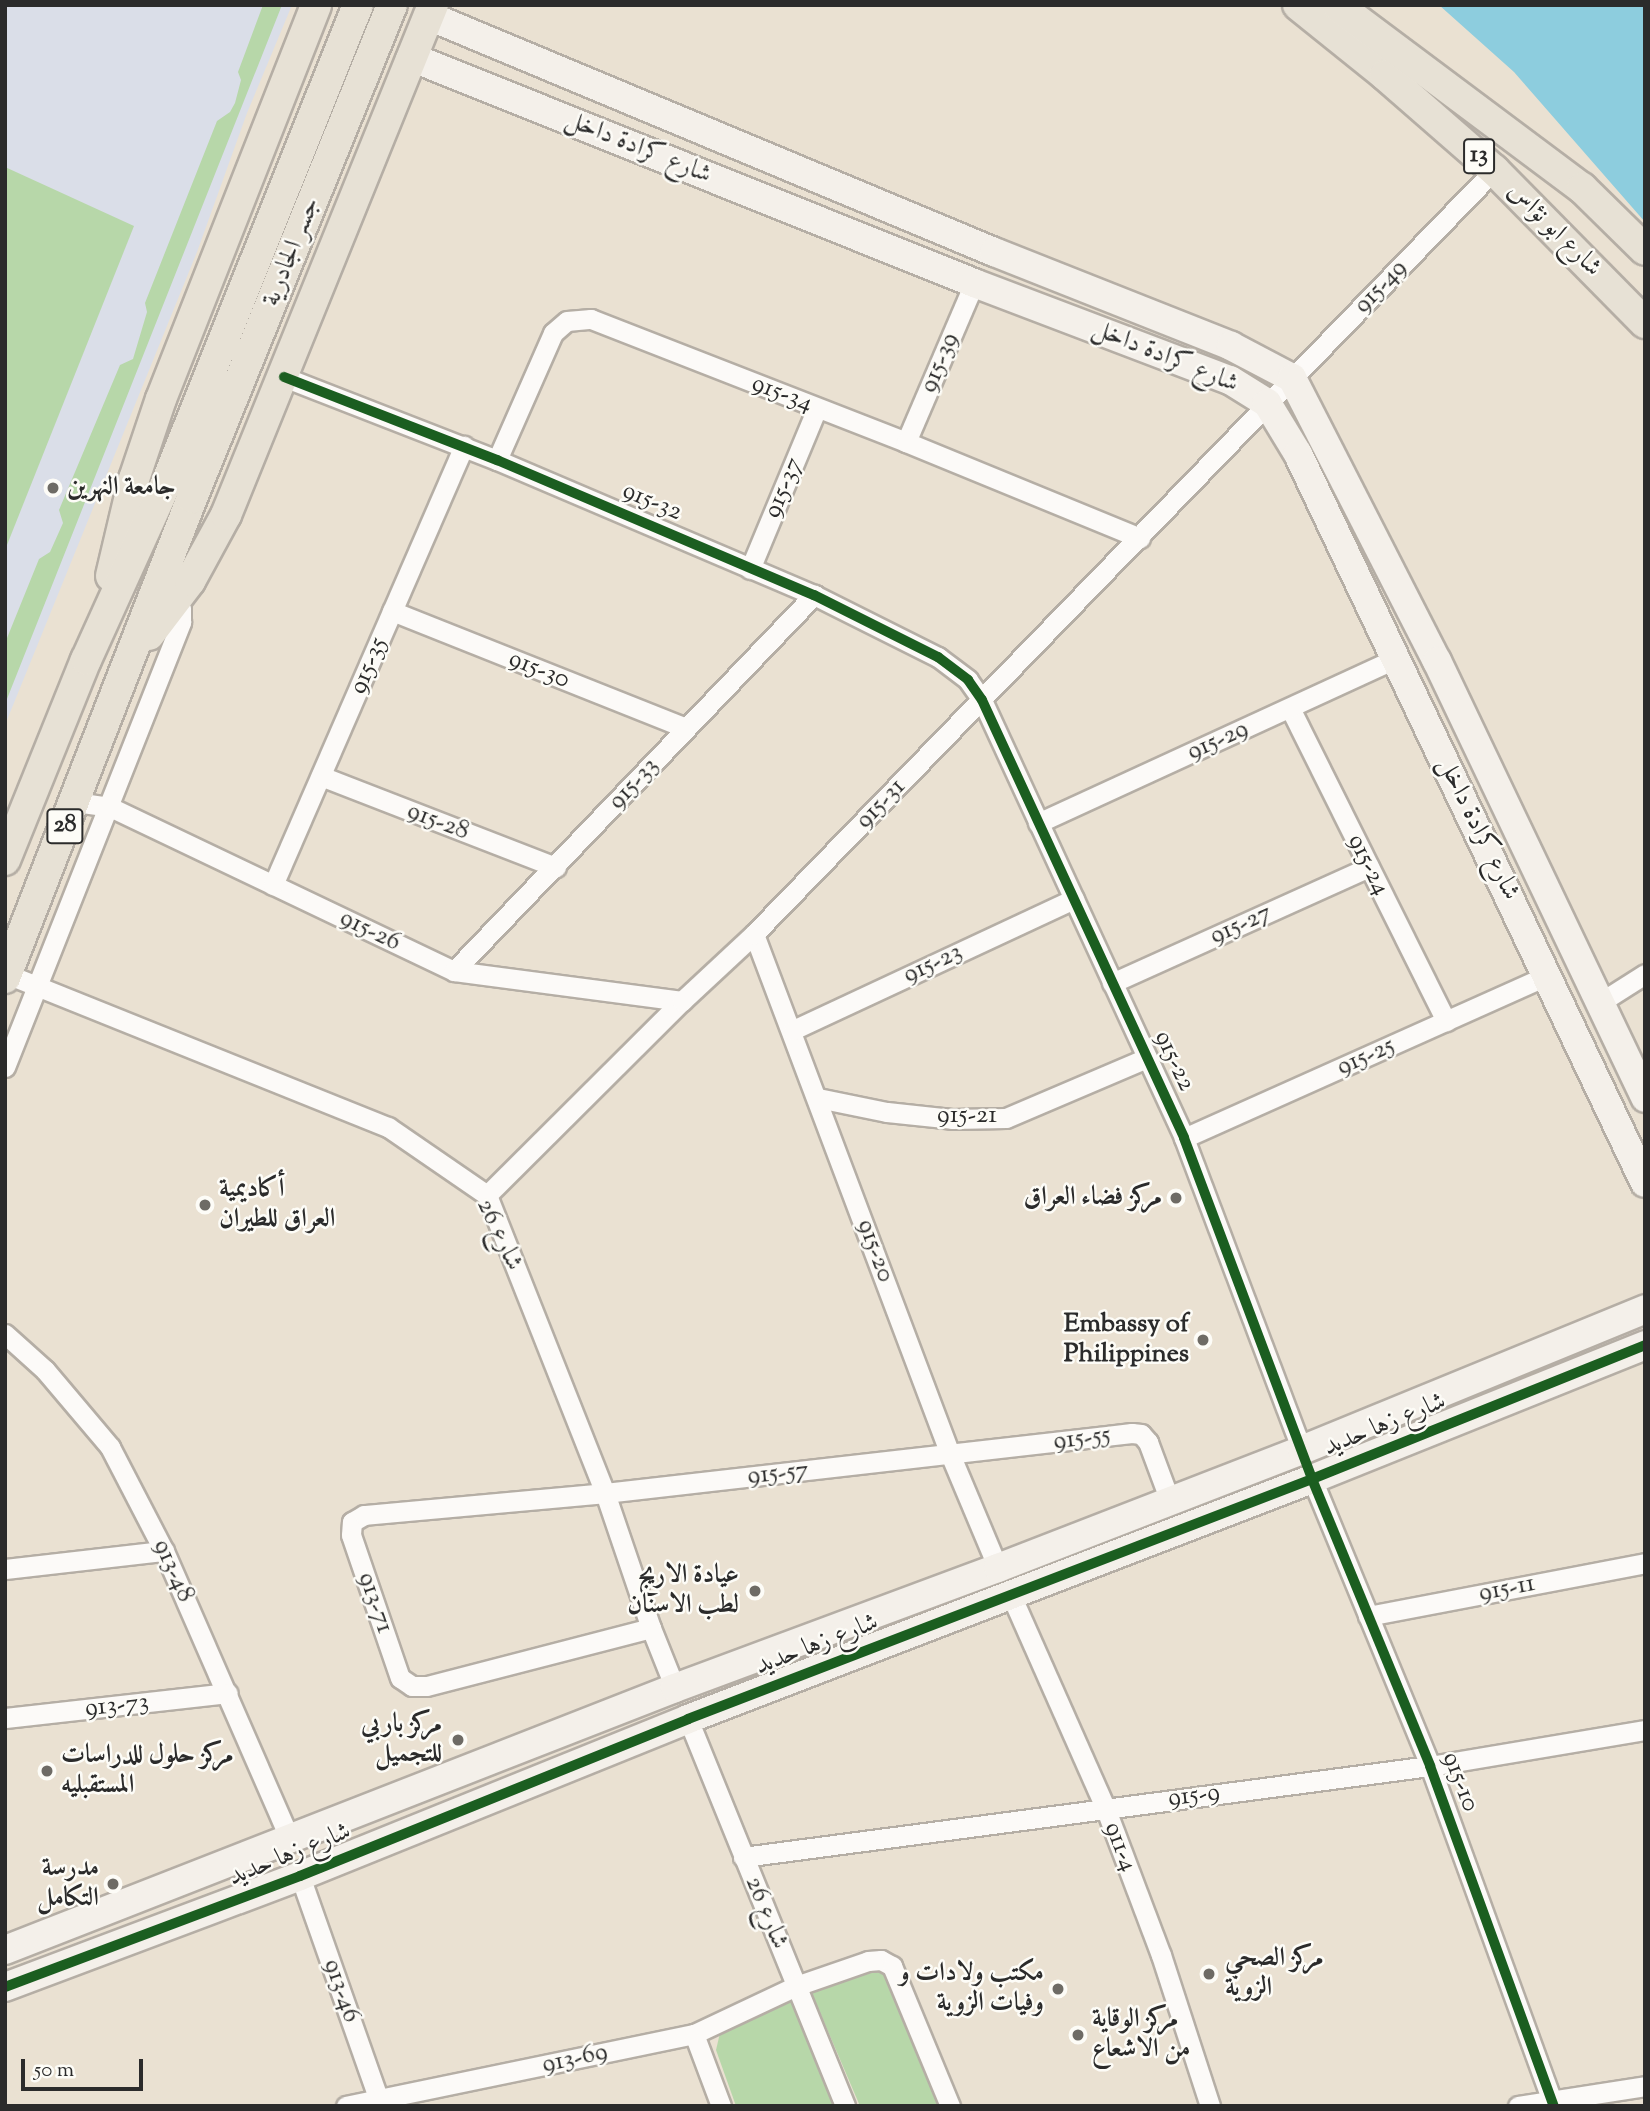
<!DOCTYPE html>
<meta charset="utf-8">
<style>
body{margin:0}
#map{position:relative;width:1650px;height:2111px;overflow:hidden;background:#eae1d2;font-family:"Sorts Mill Goudy",Amiri,serif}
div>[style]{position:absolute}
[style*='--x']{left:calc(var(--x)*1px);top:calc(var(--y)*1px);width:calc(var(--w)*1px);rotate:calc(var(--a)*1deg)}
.built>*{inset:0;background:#dadee8}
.green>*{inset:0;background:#b7d7a9}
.water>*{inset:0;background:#8dcdde}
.roads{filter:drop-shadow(2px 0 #b5aea5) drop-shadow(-2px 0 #b5aea5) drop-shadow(0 2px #b5aea5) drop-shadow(0 -2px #b5aea5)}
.street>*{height:19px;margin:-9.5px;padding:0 9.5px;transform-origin:9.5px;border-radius:9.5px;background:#fcfaf8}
.secondary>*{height:28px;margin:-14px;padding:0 14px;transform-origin:14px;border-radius:14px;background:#f4f0ea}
.primary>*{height:30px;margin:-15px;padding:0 15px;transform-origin:15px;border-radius:15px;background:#e7e1d5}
.cycleway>*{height:10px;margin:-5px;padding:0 5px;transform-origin:5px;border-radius:5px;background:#1b5e20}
.dots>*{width:19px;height:19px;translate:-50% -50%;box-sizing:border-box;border:4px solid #fdfcf7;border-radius:50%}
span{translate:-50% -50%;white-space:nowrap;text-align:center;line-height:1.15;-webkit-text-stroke:5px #fdfcf7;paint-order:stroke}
.shield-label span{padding:2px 5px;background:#fdfcf7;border:2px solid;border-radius:5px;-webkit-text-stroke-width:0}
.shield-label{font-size:24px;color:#2b2b2b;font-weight:700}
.street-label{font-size:26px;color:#2b2b2b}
.poi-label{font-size:26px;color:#2b2b2b;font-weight:700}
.left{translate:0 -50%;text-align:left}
.right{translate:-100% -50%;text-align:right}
.frame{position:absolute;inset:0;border:7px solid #2b2b2b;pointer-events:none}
.scale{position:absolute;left:21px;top:2059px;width:122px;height:32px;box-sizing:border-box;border:4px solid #2b2b2b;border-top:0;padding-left:9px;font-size:21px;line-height:24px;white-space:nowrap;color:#2b2b2b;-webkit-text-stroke:5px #fdfcf7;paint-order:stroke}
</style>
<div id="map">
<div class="built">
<i style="clip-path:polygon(5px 5px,292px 5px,247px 113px,197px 252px,5px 725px)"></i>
</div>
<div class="green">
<i style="clip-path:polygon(263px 5px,282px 5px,5px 704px,5px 643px,39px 559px,50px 552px,63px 523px,59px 510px,120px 365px,133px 359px,147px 312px,145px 303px,217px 121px,230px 112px,235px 103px,241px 80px,238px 72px)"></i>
<i style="clip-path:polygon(5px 167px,134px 226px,5px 550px)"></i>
<i style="clip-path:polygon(880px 1968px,888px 1975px,942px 2106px,860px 2106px,812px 1994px,813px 1987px)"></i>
<i style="clip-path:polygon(793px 2000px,837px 2106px,736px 2106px,716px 2050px,720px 2033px)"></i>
</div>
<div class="water">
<i style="clip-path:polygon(1439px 5px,1645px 5px,1645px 222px,1514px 72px)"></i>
</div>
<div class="roads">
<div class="street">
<i style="--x:284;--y:377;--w:229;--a:21.3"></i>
<i style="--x:497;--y:460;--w:345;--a:23.1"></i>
<i style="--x:814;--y:595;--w:139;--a:26.6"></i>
<i style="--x:938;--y:657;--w:38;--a:37"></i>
<i style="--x:968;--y:680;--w:24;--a:55"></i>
<i style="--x:982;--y:700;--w:482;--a:65.2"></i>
<i style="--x:1184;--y:1138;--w:334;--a:69.3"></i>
<i style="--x:906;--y:442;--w:173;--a:-66.8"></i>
<i style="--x:497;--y:460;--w:139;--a:-66.2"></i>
<i style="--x:553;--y:333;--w:18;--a:-41"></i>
<i style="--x:567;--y:321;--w:24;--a:-5"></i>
<i style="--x:591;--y:319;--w:338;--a:21.3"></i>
<i style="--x:906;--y:442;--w:253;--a:22.3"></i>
<i style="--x:750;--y:569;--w:174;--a:-67.4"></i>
<i style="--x:392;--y:611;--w:316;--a:21.7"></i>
<i style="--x:1290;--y:708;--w:350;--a:63.5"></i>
<i style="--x:321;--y:776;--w:252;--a:21.2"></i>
<i style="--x:75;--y:802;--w:35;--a:8"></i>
<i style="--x:110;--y:807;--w:381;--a:25.5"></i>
<i style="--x:454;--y:971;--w:230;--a:7.5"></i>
<i style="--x:1038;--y:823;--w:394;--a:-24.7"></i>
<i style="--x:273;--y:885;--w:479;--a:-66.5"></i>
<i style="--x:754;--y:934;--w:556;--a:69.35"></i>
<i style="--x:950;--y:1454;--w:124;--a:67.2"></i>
<i style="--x:454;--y:971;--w:521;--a:-46.25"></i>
<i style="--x:7;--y:974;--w:411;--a:21.9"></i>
<i style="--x:388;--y:1127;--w:120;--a:34.5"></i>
<i style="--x:487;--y:1195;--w:321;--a:68.4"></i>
<i style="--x:605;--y:1493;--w:143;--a:71.2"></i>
<i style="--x:651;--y:1628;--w:65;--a:68.2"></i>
<i style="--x:1112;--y:983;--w:282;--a:-24.3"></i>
<i style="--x:1601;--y:1002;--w:52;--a:-32.5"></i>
<i style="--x:793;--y:1030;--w:310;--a:-25"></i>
<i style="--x:5;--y:1067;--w:479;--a:-68.4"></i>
<i style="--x:181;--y:622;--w:13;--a:-90"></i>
<i style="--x:181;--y:609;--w:11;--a:-117"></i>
<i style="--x:818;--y:1098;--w:70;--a:11.5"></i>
<i style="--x:887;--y:1112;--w:65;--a:6.1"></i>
<i style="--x:952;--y:1119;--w:54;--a:-1.1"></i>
<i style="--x:1006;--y:1118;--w:153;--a:-23.1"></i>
<i style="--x:1184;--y:1138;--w:399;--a:-24.1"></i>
<i style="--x:487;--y:1195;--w:275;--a:-44.9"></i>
<i style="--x:682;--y:1001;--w:98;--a:-42.9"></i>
<i style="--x:754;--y:934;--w:1064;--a:-45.91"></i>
<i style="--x:5;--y:1334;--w:54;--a:42"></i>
<i style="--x:45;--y:1370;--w:101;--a:49.8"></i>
<i style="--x:110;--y:1447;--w:117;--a:62.6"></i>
<i style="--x:164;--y:1551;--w:315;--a:66.4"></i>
<i style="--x:1312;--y:1479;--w:310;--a:67.6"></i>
<i style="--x:1430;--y:1766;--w:362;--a:70"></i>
<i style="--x:5;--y:1569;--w:160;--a:-6.5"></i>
<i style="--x:1011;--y:1595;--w:232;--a:66.1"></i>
<i style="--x:1105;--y:1807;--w:158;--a:69.3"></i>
<i style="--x:1161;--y:1955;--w:159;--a:72"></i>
<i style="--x:1368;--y:1616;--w:282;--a:-10.8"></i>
<i style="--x:651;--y:1628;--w:232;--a:165.5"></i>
<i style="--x:426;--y:1686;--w:14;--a:180"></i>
<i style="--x:412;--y:1686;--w:14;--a:-146"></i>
<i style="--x:400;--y:1678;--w:151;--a:-108.9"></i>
<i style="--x:351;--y:1535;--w:13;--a:-86"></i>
<i style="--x:352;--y:1522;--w:14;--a:-30"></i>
<i style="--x:364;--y:1515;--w:242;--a:-5.2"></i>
<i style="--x:605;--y:1493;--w:530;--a:-6.5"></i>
<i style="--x:1132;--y:1433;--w:9;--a:6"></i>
<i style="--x:1141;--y:1434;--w:11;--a:49"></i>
<i style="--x:1148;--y:1442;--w:63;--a:69.6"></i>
<i style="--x:5;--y:1718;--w:224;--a:-6.4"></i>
<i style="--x:688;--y:1719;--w:418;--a:67.9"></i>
<i style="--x:743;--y:1857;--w:693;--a:-7.55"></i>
<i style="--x:1430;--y:1766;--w:218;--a:-9.5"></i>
<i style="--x:300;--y:1876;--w:244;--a:70.6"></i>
<i style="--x:694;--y:2034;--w:77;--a:69.4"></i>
<i style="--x:346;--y:2106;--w:355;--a:-11.7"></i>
<i style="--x:694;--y:2034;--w:113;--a:-25.2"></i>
<i style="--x:796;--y:1986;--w:76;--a:-19.1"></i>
<i style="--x:868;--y:1961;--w:13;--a:-4"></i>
<i style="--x:881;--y:1960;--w:13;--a:29"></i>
<i style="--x:892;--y:1966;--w:152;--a:67.5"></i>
<i style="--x:1518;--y:2106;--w:129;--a:-8.9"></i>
</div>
<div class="secondary">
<i style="--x:429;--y:16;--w:612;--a:22.67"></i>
<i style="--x:994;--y:252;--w:255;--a:21.6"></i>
<i style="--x:1231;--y:346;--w:69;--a:27.7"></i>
<i style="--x:1292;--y:378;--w:318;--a:62.9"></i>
<i style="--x:1437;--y:661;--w:484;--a:64.5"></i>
<i style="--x:411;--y:57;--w:607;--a:21.87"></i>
<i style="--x:974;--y:283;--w:274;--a:20.8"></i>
<i style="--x:1230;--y:380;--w:44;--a:31.9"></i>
<i style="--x:1267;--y:403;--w:60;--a:58.7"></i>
<i style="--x:1298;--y:454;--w:807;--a:64.55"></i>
<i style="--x:5;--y:1950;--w:719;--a:-21.36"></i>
<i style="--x:675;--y:1688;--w:345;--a:-20.4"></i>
<i style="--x:998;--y:1568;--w:326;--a:-21.2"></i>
<i style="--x:1302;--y:1450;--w:371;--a:-22.3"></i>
<i style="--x:5;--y:1987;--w:315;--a:-20.6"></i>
<i style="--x:300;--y:1876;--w:419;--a:-22"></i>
<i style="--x:688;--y:1719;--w:669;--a:-21.04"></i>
<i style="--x:1312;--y:1479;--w:359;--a:-21.9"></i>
</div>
<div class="primary">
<i style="--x:1298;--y:5;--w:112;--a:38.8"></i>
<i style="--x:1385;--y:75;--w:145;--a:41.1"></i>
<i style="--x:1494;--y:170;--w:215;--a:45.4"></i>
<i style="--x:1337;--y:5;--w:306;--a:36.8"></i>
<i style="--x:1582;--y:188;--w:88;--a:44.5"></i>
<i style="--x:111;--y:576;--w:100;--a:-76.7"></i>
<i style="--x:134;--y:479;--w:84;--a:-71.4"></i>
<i style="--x:161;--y:399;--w:423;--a:-68.5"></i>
<i style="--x:149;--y:635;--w:68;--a:-52.8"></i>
<i style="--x:190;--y:581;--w:75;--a:-61.4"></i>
<i style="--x:226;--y:515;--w:550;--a:-67.91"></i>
<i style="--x:5;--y:860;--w:216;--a:-68"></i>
<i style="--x:86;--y:660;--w:191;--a:-65.6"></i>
<i style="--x:165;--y:486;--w:518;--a:-68.14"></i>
<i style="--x:5;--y:978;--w:515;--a:-68.71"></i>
<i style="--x:192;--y:498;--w:532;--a:-67.92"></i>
</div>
</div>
<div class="cycleway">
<i style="--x:284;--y:377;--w:229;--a:21.3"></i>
<i style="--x:497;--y:460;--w:345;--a:23.1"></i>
<i style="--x:814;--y:595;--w:139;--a:26.6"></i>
<i style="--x:938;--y:657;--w:38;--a:37"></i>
<i style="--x:968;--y:680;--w:24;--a:55"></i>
<i style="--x:982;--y:700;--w:482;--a:65.2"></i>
<i style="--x:1184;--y:1138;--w:364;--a:69.4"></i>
<i style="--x:1312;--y:1479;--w:310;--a:67.6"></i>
<i style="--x:1430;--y:1766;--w:362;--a:70"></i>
<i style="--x:5;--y:1987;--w:315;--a:-20.6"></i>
<i style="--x:300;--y:1876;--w:419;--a:-22"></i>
<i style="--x:688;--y:1719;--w:669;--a:-21.04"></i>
<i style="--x:1312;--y:1479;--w:359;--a:-21.9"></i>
</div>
<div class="dots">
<i style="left:53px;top:488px;background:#6e6b65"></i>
<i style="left:1176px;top:1198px;background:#6e6b65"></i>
<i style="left:205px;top:1205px;background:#6e6b65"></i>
<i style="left:1203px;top:1340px;background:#6e6b65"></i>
<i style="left:755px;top:1591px;background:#6e6b65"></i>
<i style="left:458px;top:1740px;background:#6e6b65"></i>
<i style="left:47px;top:1771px;background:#6e6b65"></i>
<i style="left:113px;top:1884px;background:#6e6b65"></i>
<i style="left:1209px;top:1974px;background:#6e6b65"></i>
<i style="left:1058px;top:1989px;background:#6e6b65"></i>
<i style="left:1078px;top:2035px;background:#6e6b65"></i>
</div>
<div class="shield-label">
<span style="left:1479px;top:156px">13</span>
<span style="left:65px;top:826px">28</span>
</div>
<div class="street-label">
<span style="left:638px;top:148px;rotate:22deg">شارع كرادة داخل</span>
<span style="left:1554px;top:230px;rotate:45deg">شارع ابو نؤاس</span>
<span style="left:292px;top:252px;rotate:-68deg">جسر الجادرية</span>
<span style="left:1381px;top:287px;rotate:-46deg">915-49</span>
<span style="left:1165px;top:357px;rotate:22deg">شارع كرادة داخل</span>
<span style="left:940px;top:363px;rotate:-67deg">915-39</span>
<span style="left:782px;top:394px;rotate:21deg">915-34</span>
<span style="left:784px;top:488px;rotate:-67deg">915-37</span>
<span style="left:652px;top:502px;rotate:23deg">915-32</span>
<span style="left:369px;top:666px;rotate:-67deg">915-35</span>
<span style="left:539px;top:670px;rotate:22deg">915-30</span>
<span style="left:1218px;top:741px;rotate:-24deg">915-29</span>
<span style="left:634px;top:784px;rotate:-47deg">915-33</span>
<span style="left:881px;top:804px;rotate:-46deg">915-31</span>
<span style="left:438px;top:822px;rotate:21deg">915-28</span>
<span style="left:1478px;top:829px;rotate:64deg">شارع كرادة داخل</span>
<span style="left:1368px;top:865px;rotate:64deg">915-24</span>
<span style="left:1241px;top:925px;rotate:-24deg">915-27</span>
<span style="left:370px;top:931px;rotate:26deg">915-26</span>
<span style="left:933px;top:964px;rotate:-25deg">915-23</span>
<span style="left:1366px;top:1057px;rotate:-24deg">915-25</span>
<span style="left:1174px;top:1061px;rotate:65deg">915-22</span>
<span style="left:967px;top:1116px">915-21</span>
<span style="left:499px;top:1235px;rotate:65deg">شارع 26</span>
<span style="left:875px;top:1251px;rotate:70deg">915-20</span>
<span style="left:1385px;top:1425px;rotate:-22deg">شارع زها حديد</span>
<span style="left:1082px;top:1439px;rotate:-7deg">915-55</span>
<span style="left:778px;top:1474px;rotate:-6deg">915-57</span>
<span style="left:173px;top:1571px;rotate:66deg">913-48</span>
<span style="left:1507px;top:1589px;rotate:-11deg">915-11</span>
<span style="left:375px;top:1603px;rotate:71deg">913-71</span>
<span style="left:817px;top:1645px;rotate:-21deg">شارع زها حديد</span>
<span style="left:117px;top:1706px;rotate:-6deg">913-73</span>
<span style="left:1460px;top:1782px;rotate:69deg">915-10</span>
<span style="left:1194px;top:1796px;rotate:-7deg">915-9</span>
<span style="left:1120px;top:1847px;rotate:69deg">911-4</span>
<span style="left:290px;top:1855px;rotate:-22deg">شارع زها حديد</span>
<span style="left:766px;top:1913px;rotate:68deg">شارع 26</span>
<span style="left:341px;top:1991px;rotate:71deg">913-46</span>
<span style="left:575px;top:2059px;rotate:-12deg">913-69</span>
</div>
<div class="poi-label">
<span class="left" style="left:67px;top:488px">جامعة النهرين</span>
<span class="left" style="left:219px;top:1205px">أكاديمية<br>العراق للطيران</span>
<span class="right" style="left:1162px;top:1198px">مركز فضاء العراق</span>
<span class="right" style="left:1189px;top:1340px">Embassy of<br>Philippines</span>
<span class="right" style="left:739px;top:1591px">عيادة الاريج<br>لطب الاسنان</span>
<span class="right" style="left:442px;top:1740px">مركز باربي<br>للتجميل</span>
<span class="left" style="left:61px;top:1771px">مركز حلول للدراسات<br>المستقبليه</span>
<span class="right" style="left:99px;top:1884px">مدرسة<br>التكامل</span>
<span class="left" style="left:1225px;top:1974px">مركز الصحي<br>الزوية</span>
<span class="right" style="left:1044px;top:1989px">مكتب ولادات و<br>وفيات الزوية</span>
<span class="left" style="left:1092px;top:2035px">مركز الوقاية<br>من الاشعاع</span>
</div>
<div class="frame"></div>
<div class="scale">50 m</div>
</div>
